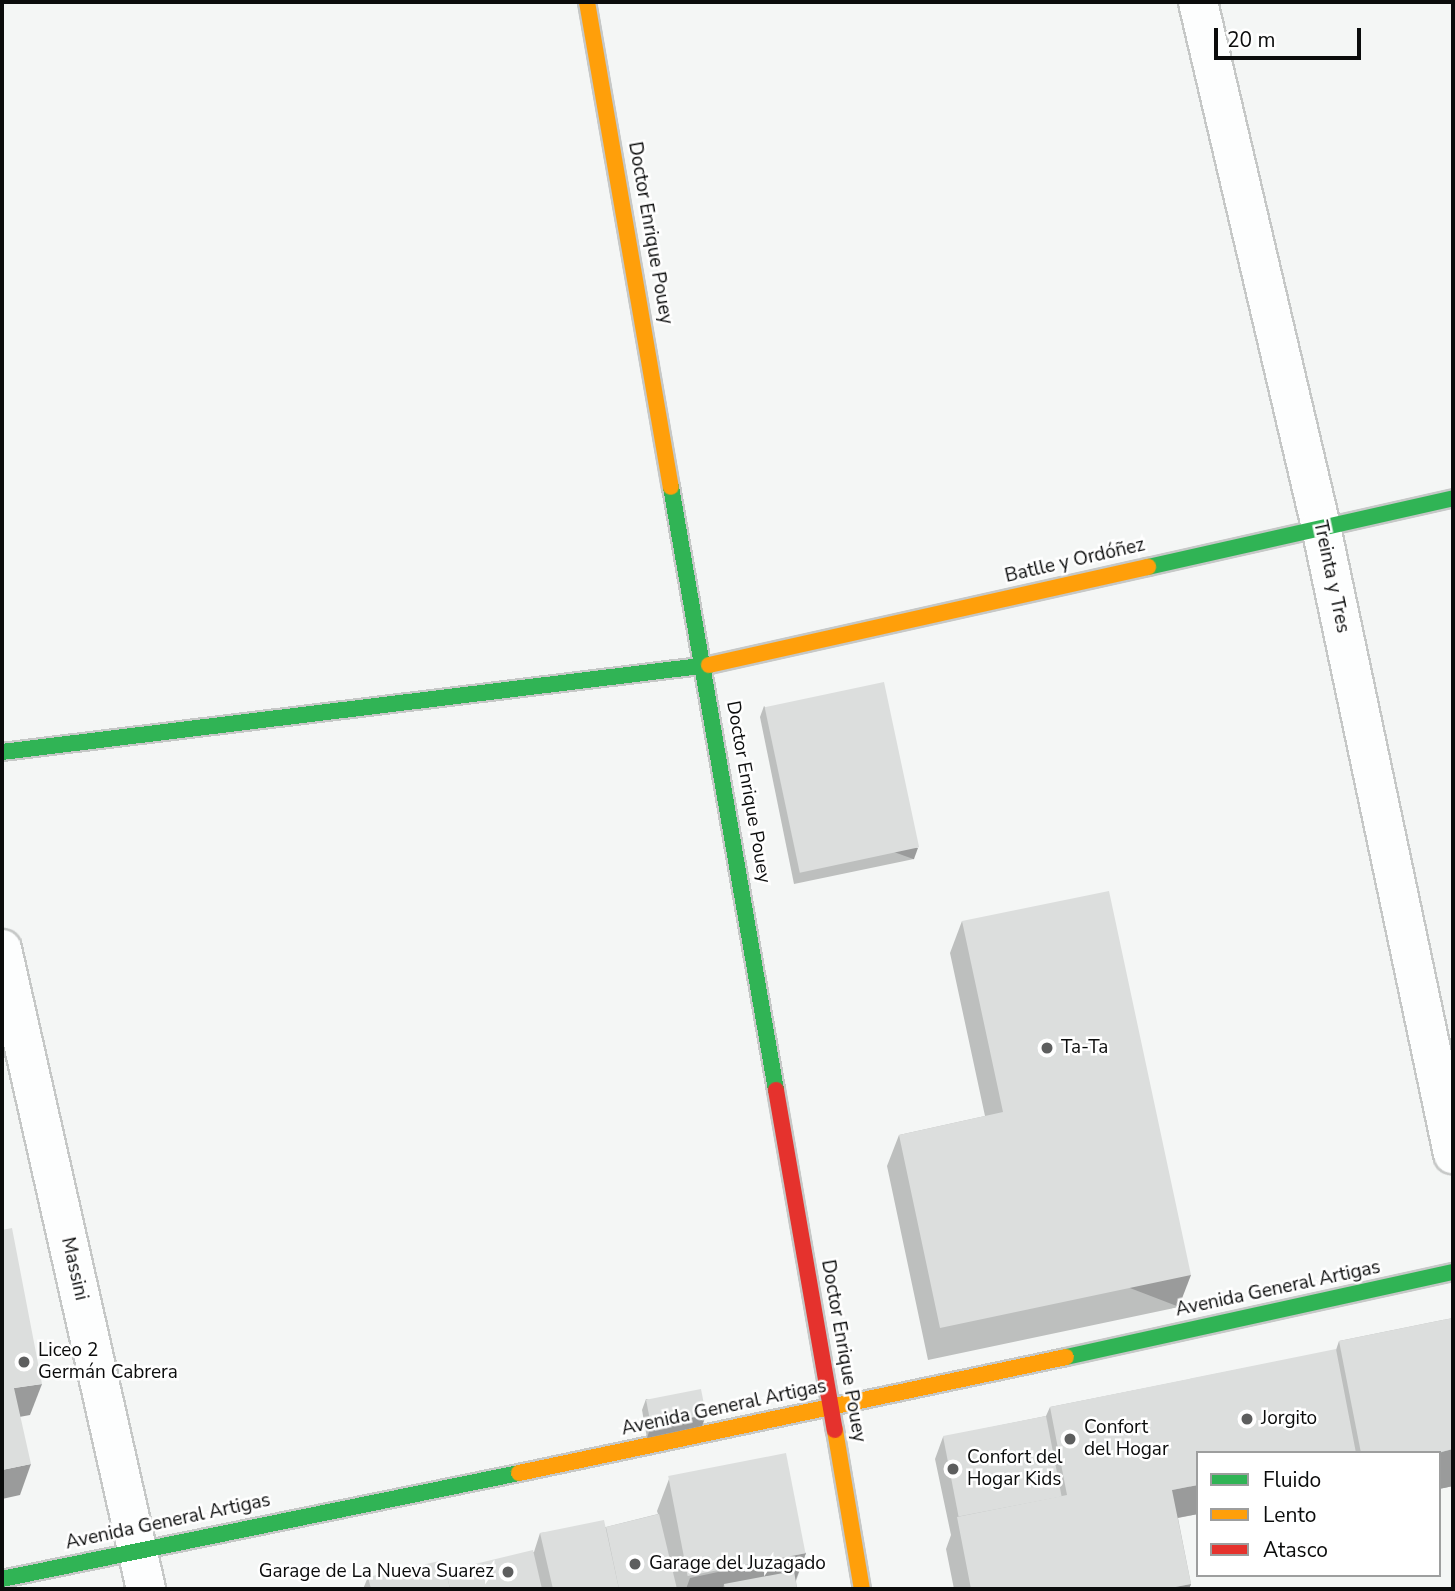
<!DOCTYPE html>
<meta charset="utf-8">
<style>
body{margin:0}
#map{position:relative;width:1455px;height:1591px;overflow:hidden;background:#f4f6f5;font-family:"Nunito Sans",sans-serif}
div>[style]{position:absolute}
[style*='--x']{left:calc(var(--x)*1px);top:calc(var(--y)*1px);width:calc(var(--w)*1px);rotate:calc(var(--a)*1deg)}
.roads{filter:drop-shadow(2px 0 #c6c8c7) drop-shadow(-2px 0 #c6c8c7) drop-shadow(0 2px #c6c8c7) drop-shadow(0 -2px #c6c8c7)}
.street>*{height:38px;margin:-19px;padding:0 19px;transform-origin:19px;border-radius:19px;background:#fdfefe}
.fast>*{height:16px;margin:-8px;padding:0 8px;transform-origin:8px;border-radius:8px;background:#30b455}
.slow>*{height:16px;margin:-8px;padding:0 8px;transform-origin:8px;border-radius:8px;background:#ff9f0a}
.jam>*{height:16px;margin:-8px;padding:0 8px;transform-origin:8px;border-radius:8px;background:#e5322d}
.wall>*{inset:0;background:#bdbfbe}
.shaded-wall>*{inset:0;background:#9a9b9b;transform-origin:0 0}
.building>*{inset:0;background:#dcdedd;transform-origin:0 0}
.dots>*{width:19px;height:19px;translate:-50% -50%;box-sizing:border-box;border:4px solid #fff;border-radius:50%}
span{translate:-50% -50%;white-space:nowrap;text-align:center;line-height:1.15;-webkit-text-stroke:5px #fff;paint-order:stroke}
.street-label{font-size:19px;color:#0b0c0c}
.poi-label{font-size:19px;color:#0b0c0c}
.left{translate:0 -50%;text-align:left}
.right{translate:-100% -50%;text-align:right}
.frame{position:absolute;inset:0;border:4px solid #0b0c0c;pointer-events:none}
.legend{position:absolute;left:1196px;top:1451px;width:245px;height:126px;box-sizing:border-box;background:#fff;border:2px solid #9d9e9e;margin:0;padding:9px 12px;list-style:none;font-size:21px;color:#0b0c0c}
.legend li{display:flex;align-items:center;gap:14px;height:35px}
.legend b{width:35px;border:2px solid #9d9e9e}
.scale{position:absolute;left:1214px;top:28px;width:147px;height:32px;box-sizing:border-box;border:4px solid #0b0c0c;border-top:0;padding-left:9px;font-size:21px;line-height:24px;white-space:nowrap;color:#0b0c0c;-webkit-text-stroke:5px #fff;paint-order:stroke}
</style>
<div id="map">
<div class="roads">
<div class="street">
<i style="--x:1198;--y:2;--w:539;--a:76.81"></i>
<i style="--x:1321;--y:527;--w:641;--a:78.11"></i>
<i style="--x:2;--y:949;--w:656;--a:77.32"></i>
</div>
<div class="fast">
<i style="--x:671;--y:487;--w:612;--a:80.12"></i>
<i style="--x:1148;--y:567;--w:313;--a:-12.7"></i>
<i style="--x:2;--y:752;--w:712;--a:-7.02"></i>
<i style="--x:1066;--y:1357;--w:396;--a:-12.4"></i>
<i style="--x:2;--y:1579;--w:528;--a:-11.59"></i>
</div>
<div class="slow">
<i style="--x:587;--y:2;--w:492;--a:80.2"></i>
<i style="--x:709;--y:665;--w:450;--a:-12.6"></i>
<i style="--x:835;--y:1430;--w:161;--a:80.4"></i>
<i style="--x:519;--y:1473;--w:559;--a:-11.97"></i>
</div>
<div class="jam">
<i style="--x:776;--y:1090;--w:345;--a:80.2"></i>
</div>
</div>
<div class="wall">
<i style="clip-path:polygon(764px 706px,914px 859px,794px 884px,760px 717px)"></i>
<i style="clip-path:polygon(962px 921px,1179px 1307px,928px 1360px,887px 1166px,899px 1135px,985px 1116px,950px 953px)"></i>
<i style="clip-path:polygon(1453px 1318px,1453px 1486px,1439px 1489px,1439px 1453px,1198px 1453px,1198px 1514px,1178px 1518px,1191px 1584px,1189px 1589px,954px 1589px,946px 1549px,951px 1535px,935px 1459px,943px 1437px,1046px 1416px,1050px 1407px,1336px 1350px,1339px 1341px)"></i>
<i style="clip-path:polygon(646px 1399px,706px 1415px,702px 1426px,647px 1438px,642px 1410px)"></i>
<i style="clip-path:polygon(669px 1479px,806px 1553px,796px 1581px,797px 1589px,363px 1589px,368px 1577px,446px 1571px,534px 1552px,540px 1533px,606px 1527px,658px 1514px,657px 1511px)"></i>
</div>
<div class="shaded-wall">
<i style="left:918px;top:848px;width:12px;height:123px;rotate:110deg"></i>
<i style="left:1191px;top:1275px;width:34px;height:257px;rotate:111deg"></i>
<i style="clip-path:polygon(42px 1384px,30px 1415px,3px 1420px,14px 1388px)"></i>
<i style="clip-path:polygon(706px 1415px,702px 1426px,647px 1438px,651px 1426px)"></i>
<i style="clip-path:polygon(1453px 1449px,1453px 1486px,1439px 1489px,1439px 1453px)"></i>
<i style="clip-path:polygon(31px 1464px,20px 1495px,2px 1499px,2px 1470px)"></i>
<i style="clip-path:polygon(1198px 1485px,1198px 1514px,1161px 1521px,1172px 1490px)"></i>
<i style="clip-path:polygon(806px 1553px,794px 1584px,724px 1584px,723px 1589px,686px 1589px,690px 1578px)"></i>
<i style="clip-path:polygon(1191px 1584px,1189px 1589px,1165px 1589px)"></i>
</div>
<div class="building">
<i style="left:884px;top:682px;width:169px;height:122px;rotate:78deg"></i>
<i style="clip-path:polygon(1109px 891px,1191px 1275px,940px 1328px,899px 1135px,1003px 1112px,962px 921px)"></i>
<i style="clip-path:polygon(12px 1228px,42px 1384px,14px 1388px,31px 1464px,2px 1470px,2px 1230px)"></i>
<i style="clip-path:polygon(1453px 1318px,1453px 1449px,1437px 1453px,1361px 1453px,1339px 1341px)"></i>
<i style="clip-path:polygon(1336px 1349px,1356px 1453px,1198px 1453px,1198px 1485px,1172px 1490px,1191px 1584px,1165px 1589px,971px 1589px,957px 1517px,1067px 1495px,1050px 1407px)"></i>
<i style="left:701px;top:1389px;width:26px;height:56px;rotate:79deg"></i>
<i style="left:1046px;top:1416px;width:82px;height:105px;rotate:79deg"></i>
<i style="left:786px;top:1453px;width:102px;height:120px;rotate:79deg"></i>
<i style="clip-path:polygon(659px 1514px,677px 1589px,619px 1589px,606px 1527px)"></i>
<i style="clip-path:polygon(604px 1520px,619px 1589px,553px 1589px,540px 1533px)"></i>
<i style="clip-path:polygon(533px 1550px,542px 1589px,450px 1589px,446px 1571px)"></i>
<i style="clip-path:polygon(444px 1560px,450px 1589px,371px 1589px,368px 1577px)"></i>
<i style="clip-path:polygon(794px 1571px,797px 1589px,725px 1589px,724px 1584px)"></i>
</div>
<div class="dots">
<i style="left:1047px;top:1048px;background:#5d5e5e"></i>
<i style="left:24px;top:1362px;background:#5d5e5e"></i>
<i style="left:1247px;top:1419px;background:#5d5e5e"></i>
<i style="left:1070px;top:1439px;background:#5d5e5e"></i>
<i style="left:953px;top:1469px;background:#5d5e5e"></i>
<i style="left:635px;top:1564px;background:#5d5e5e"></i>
<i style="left:508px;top:1572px;background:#5d5e5e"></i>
</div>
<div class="street-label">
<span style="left:650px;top:233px;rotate:80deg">Doctor Enrique Pouey</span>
<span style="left:1075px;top:561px;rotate:-13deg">Batlle y Ordóñez</span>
<span style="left:1331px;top:577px;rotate:78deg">Treinta y Tres</span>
<span style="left:748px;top:792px;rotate:80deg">Doctor Enrique Pouey</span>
<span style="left:74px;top:1269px;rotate:77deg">Massini</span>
<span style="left:1278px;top:1289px;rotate:-12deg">Avenida General Artigas</span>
<span style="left:843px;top:1351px;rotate:80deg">Doctor Enrique Pouey</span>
<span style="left:724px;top:1408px;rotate:-12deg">Avenida General Artigas</span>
<span style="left:168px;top:1522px;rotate:-12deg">Avenida General Artigas</span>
</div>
<div class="poi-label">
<span class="left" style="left:1061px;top:1048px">Ta-Ta</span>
<span class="left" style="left:38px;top:1362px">Liceo 2<br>Germán Cabrera</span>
<span class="left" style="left:1261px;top:1419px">Jorgito</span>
<span class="left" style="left:1084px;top:1439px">Confort<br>del Hogar</span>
<span class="left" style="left:967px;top:1469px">Confort del<br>Hogar Kids</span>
<span class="left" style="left:649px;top:1564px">Garage del Juzagado</span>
<span class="right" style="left:494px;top:1572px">Garage de La Nueva Suarez</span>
</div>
<div class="frame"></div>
<ul class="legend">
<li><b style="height:9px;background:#30b455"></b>Fluido</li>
<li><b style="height:9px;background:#ff9f0a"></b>Lento</li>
<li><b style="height:9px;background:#e5322d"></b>Atasco</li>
</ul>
<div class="scale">20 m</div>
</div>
